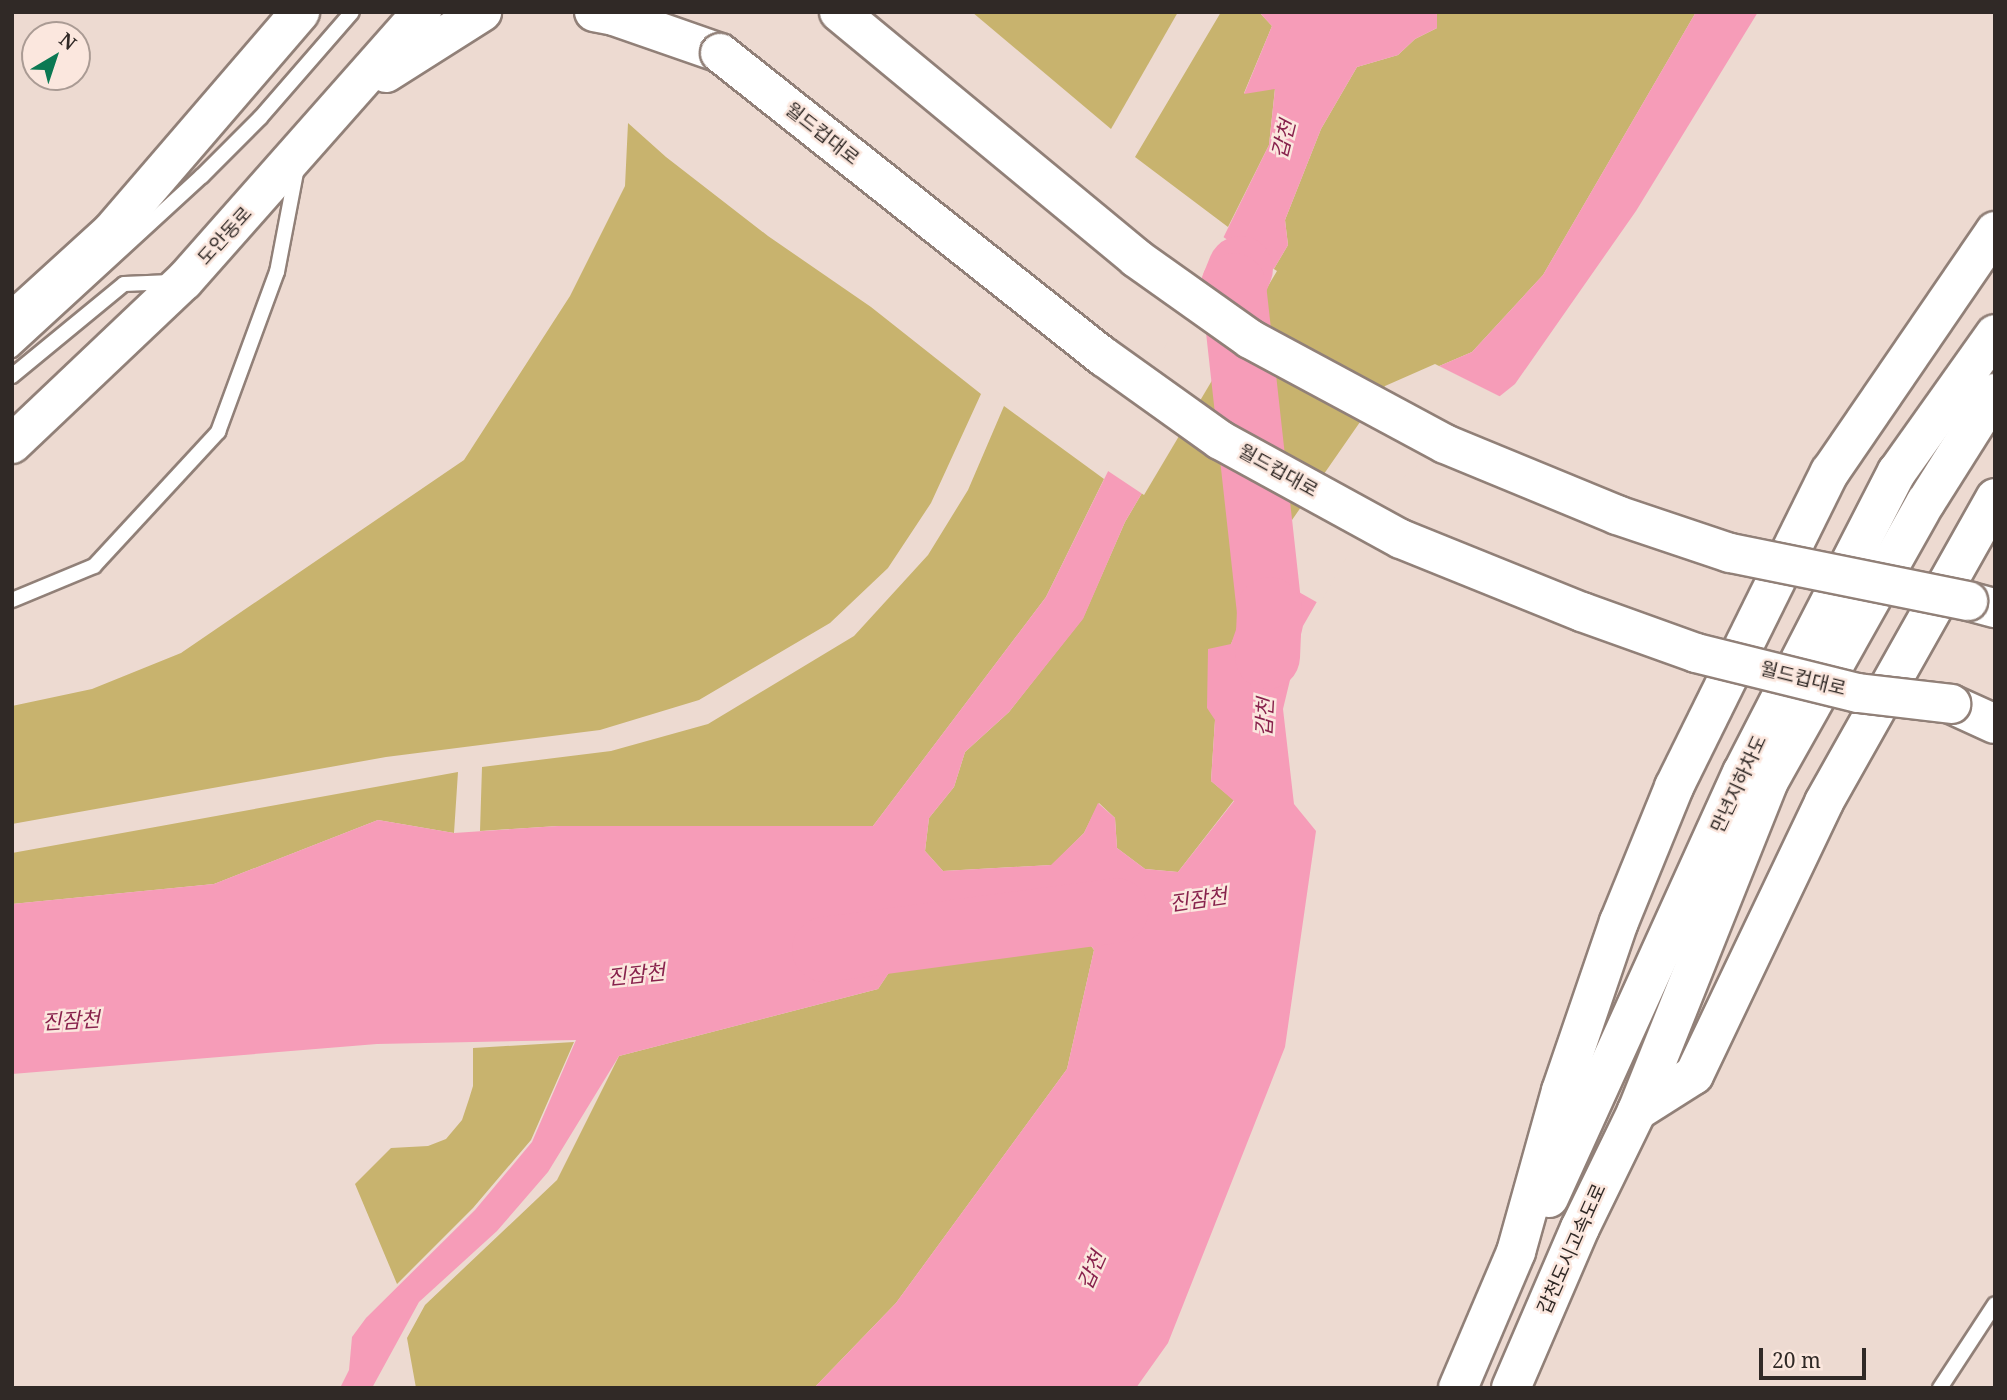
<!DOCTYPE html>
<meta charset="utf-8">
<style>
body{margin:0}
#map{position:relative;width:2007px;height:1400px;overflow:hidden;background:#eddad1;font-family:"Noto Serif","Noto Sans KR",serif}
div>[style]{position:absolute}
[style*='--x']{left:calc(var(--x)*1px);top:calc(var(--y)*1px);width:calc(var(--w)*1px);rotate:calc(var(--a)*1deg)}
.green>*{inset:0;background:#c8b36e}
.water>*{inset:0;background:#f69cb8}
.pier>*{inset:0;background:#eddad1}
.river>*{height:65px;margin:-32.5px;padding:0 32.5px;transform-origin:32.5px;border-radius:32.5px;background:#f69cb8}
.roads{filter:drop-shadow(2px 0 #918078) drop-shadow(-2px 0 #918078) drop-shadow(0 2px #918078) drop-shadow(0 -2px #918078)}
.lane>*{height:14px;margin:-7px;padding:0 7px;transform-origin:7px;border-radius:7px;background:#fff}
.secondary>*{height:38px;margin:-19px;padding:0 19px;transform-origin:19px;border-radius:19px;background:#fff}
.primary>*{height:38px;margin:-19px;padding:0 19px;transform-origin:19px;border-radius:19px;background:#fff}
.bridges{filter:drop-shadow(2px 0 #918078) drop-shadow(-2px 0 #918078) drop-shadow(0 2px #918078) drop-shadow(0 -2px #918078)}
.secondary-bridge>*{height:38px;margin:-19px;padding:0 19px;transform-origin:19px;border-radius:19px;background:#fff}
span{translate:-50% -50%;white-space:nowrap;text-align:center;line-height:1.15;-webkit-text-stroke:5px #fbe7de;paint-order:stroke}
.street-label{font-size:19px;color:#302926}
.water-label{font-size:21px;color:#88224c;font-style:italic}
.frame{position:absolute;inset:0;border:14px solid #302926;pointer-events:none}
.north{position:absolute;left:21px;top:21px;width:70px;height:70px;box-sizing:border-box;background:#fbe7de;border:2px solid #aa9b94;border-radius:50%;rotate:39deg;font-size:19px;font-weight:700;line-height:28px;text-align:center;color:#302926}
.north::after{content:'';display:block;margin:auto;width:24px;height:32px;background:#0b7953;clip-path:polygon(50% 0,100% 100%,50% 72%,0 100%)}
.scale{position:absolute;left:1759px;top:1348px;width:107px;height:32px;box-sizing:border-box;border:4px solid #302926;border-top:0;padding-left:9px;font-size:21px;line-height:24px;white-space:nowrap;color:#302926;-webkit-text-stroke:5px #fbe7de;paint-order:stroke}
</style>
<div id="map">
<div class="green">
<i style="clip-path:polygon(972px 12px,1178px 12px,1111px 129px)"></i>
<i style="clip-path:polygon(1221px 12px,1259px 12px,1272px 26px,1244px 93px,1275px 88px,1269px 145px,1228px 227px,1135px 157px)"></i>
<i style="clip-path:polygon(1437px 12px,1696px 12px,1543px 275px,1472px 352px,1388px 388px,1243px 617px,1231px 644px,1215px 720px,1211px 781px,1234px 800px,1178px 872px,1145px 869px,1117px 848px,1115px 818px,1099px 803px,1084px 833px,1052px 865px,943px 871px,925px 851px,929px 818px,954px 787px,965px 752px,1009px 712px,1083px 618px,1125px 522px,1288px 245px,1285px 220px,1321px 129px,1357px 67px,1398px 55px,1415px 39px,1437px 28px)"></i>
<i style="clip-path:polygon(628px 123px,666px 157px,768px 236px,871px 307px,981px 394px,931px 503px,888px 568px,830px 623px,699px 700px,600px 730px,386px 757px,12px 824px,12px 706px,92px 689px,181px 653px,464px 460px,570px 296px,625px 186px)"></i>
<i style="clip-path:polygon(1004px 406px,1104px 479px,1046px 597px,873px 826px,558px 826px,480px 831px,482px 767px,611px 751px,708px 724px,854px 636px,928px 555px,968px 490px)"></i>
<i style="clip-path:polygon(458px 772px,454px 833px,378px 820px,214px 884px,12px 904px,12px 853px)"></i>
<i style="clip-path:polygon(931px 909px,1078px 929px,1094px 950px,1067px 1069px,896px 1303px,814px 1388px,416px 1388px,407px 1338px,425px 1305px,557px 1180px,619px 1056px,878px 989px)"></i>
<i style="clip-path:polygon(574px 1042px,531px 1140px,473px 1208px,397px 1284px,355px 1184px,391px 1148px,428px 1146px,446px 1139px,462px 1120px,469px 1099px,473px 1086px,473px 1048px)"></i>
</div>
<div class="water">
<i style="clip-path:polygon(1259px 12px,1437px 12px,1437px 28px,1415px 39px,1398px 55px,1357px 67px,1321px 129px,1285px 220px,1288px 245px,1125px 522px,1083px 619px,1009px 712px,965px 752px,954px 787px,929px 818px,925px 851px,943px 871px,1051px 865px,1084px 833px,1098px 803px,1115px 818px,1117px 848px,1145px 869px,1178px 872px,1234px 801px,1211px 781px,1215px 720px,1207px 708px,1208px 649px,1231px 644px,1252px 584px,1388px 388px,1472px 352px,1543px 275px,1696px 12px,1758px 12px,1636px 211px,1515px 384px,1380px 492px,1303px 626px,1283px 709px,1294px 804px,1316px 831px,1285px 1047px,1168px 1343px,1136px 1388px,814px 1388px,896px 1303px,1067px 1069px,1094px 950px,1078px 928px,932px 909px,878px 989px,619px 1056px,548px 1172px,497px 1231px,419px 1302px,372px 1388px,340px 1388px,349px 1370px,352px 1337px,366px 1318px,475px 1210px,532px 1142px,576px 1040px,377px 1044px,12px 1074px,12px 904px,214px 884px,378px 820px,454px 833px,558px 826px,873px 826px,1046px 597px,1269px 145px,1275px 89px,1244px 94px,1272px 26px)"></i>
</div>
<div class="pier">
<i style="clip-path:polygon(1220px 235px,1277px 271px,1144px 495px,1105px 469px)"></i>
<i style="clip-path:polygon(1435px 364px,1503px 398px,1382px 494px,1320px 604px,1258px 569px,1385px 386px)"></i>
</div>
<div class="river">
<i style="--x:1240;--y:268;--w:18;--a:112"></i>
<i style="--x:1233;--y:285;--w:326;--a:83.7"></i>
<i style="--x:1269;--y:609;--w:47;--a:92.4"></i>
<i style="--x:824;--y:949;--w:294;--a:-7.6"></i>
</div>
<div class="roads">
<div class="lane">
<i style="--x:12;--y:350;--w:258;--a:-42.5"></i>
<i style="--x:202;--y:176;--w:82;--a:-45"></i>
<i style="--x:260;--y:118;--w:140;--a:-49"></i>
<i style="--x:12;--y:376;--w:145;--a:-39.4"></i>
<i style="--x:124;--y:284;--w:47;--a:-2.4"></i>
<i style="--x:12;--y:600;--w:89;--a:-22.5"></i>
<i style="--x:94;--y:566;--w:183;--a:-47.2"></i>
<i style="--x:218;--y:432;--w:171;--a:-69.8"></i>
<i style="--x:277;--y:272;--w:107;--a:-79.2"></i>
<i style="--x:1940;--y:1388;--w:100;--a:-56.8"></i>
</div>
<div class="secondary">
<i style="--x:594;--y:12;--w:20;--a:11"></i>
<i style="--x:614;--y:16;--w:112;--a:19.2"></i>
<i style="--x:386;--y:73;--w:114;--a:-32.4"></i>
<i style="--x:12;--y:322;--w:134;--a:-42.3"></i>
<i style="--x:111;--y:232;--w:290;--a:-49.3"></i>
<i style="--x:12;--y:444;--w:237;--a:-43.5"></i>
<i style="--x:184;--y:281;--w:359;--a:-48.5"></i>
<i style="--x:1968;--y:601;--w:28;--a:15"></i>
<i style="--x:1951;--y:704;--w:48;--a:24.4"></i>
</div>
<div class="primary">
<i style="--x:1637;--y:1111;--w:67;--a:-32.3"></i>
<i style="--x:1694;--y:1075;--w:302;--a:-64.5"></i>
<i style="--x:1824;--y:802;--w:349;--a:-60.6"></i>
<i style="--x:1549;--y:1198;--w:467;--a:-65.6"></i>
<i style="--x:1742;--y:773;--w:339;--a:-62.8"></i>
<i style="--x:1897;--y:472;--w:169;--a:-54.6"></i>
<i style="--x:1458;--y:1388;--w:148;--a:-66.9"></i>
<i style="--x:1516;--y:1252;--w:167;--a:-74.4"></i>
<i style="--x:1561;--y:1091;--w:179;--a:-71.1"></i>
<i style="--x:1619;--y:922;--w:146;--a:-67.8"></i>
<i style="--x:1674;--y:787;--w:352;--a:-63.7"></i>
<i style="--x:1830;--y:472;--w:292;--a:-55.6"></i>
<i style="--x:1511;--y:1388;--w:174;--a:-66.7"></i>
<i style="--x:1580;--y:1228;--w:130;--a:-64"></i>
<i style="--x:1637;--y:1111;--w:353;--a:-68.2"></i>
<i style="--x:1768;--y:783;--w:322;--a:-60.7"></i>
<i style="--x:1926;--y:502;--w:129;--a:-57.7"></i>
</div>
</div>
<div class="bridges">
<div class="secondary-bridge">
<i style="--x:839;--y:12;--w:386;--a:39.6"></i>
<i style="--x:1136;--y:258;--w:140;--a:35.4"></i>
<i style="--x:1250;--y:339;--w:221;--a:28.3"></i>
<i style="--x:1445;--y:444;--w:186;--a:22.4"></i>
<i style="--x:1617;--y:515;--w:119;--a:18.6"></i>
<i style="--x:1730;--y:553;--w:243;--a:11.4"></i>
<i style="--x:720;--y:53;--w:490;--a:38.4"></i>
<i style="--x:1104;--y:357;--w:143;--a:35.6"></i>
<i style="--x:1220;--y:440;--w:206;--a:28.7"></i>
<i style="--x:1401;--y:539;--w:195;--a:22"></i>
<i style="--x:1582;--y:612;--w:121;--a:19.8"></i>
<i style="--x:1696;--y:653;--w:167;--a:13.9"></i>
<i style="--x:1858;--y:693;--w:94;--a:6.7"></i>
</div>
</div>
<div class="street-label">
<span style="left:822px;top:134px;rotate:38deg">월드컵대로</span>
<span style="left:225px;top:236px;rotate:-48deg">도안동로</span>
<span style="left:1278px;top:471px;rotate:29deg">월드컵대로</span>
<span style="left:1803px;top:679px;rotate:14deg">월드컵대로</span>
<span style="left:1739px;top:784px;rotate:-65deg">만년지하차도</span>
<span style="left:1572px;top:1249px;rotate:-66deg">갑천도시고속도로</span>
</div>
<div class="water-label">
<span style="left:1283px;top:139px;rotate:-76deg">갑천</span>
<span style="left:1264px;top:717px;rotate:-87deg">갑천</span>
<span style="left:1198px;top:899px;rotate:-8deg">진잠천</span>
<span style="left:636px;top:974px;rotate:-6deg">진잠천</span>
<span style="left:71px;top:1020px;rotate:-3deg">진잠천</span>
<span style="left:1091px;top:1270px;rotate:-66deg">갑천</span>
</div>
<div class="frame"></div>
<div class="north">N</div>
<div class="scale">20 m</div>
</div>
